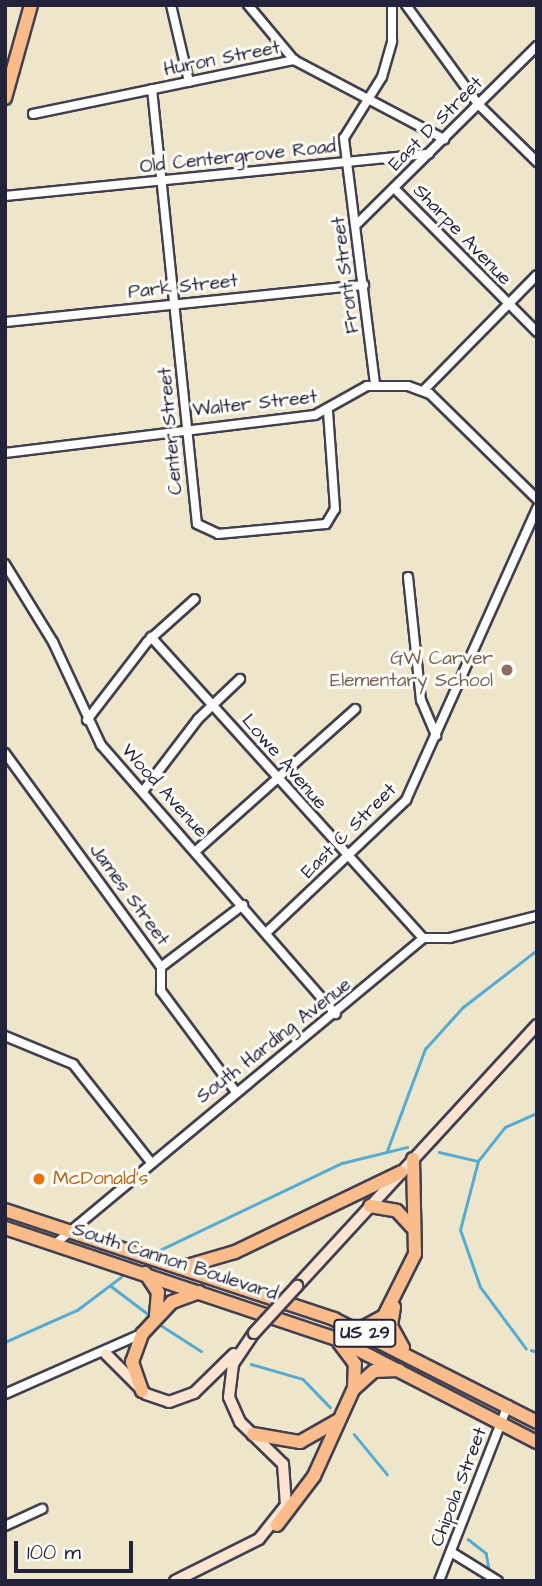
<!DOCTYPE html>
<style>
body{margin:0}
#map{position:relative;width:542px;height:1586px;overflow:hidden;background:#eee6ca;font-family:"Architects Daughter",sans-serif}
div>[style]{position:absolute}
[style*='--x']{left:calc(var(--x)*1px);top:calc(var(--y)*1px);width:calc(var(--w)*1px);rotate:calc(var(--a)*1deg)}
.stream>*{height:2.5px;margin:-1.25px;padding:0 1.25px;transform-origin:1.25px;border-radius:1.25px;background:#56abd2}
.roads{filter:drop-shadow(2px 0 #413f50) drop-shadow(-2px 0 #413f50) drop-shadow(0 2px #413f50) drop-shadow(0 -2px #413f50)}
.street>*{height:8px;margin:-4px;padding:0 4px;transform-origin:4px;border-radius:4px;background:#fff}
.secondary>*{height:10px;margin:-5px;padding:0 5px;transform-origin:5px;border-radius:5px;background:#fde4d1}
.primary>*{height:12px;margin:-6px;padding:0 6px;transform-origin:6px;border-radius:6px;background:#fabc8b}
.bridges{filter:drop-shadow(2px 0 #413f50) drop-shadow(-2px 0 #413f50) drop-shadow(0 2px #413f50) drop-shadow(0 -2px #413f50)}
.secondary-bridge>*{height:10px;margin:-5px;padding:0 5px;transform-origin:5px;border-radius:5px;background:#fde4d1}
.dots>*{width:19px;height:19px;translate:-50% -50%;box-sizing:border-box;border:4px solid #fdfcf7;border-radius:50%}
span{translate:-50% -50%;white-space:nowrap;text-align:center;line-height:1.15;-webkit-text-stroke:6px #fdfcf7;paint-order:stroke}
.shield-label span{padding:2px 5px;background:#fdfcf7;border:2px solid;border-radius:5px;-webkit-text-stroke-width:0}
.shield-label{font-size:18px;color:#22223b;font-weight:700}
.street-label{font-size:19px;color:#22223b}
.education-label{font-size:19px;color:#785e54}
.right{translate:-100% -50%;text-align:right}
.food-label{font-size:19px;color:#c56008}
.left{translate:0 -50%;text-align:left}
.frame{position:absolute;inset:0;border:7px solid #22223b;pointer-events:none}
.scale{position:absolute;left:14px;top:1541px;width:119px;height:32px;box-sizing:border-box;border:4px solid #22223b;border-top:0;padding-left:9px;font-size:21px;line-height:24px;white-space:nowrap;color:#22223b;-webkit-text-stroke:5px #fdfcf7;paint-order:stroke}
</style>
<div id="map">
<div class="stream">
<i style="--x:387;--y:1151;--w:109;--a:-69.6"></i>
<i style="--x:425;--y:1049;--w:57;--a:-47.9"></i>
<i style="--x:463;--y:1007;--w:93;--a:-37.6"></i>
<i style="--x:439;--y:1152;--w:40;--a:13"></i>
<i style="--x:158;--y:1251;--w:204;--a:-25.6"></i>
<i style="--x:342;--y:1163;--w:67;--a:-13.8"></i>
<i style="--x:111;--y:1286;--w:46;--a:37.1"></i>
<i style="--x:159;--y:1324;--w:50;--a:32.7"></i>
<i style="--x:5;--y:1342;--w:79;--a:-24"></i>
<i style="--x:77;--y:1310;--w:55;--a:-36.9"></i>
<i style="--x:526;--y:1349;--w:77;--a:-126.6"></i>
<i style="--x:480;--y:1287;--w:60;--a:-109.3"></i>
<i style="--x:460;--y:1230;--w:71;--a:-75.4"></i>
<i style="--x:478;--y:1161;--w:43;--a:-51.5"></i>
<i style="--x:505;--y:1127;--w:35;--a:-24"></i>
<i style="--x:531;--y:1350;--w:6;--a:18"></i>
<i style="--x:251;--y:1364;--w:54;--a:16.1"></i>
<i style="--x:303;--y:1379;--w:39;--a:46"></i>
<i style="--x:354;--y:1434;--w:52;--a:50.5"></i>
<i style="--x:468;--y:1539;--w:23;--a:38"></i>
<i style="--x:486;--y:1553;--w:15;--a:79"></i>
</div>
<div class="roads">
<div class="street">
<i style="--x:171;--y:5;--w:79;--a:76.8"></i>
<i style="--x:248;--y:5;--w:72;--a:50.1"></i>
<i style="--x:406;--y:5;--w:122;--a:54"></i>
<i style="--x:478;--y:104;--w:83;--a:44.5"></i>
<i style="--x:152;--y:89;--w:437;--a:84.1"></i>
<i style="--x:197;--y:524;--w:23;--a:25"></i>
<i style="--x:218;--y:534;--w:108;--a:-5.3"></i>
<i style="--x:326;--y:524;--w:17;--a:-59"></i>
<i style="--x:335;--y:509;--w:97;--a:-94.1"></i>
<i style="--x:33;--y:114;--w:267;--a:-11.7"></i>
<i style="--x:294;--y:60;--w:170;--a:27.8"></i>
<i style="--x:394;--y:188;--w:203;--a:45.2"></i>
<i style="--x:5;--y:196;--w:426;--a:-5.7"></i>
<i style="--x:357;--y:224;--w:253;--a:-44.7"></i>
<i style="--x:5;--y:322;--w:361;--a:-5.9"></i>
<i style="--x:375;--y:384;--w:248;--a:-97.2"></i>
<i style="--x:344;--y:138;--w:72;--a:-58.1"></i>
<i style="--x:382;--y:77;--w:37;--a:-74"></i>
<i style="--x:392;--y:41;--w:36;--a:-90"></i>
<i style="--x:424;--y:390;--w:161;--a:-45.5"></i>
<i style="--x:5;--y:453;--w:312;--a:-7"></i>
<i style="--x:315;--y:415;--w:60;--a:-29.1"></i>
<i style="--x:367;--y:386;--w:41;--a:0"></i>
<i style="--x:408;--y:386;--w:23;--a:20"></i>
<i style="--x:430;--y:394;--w:150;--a:44.5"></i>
<i style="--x:5;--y:564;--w:92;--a:58.4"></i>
<i style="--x:53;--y:642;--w:114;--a:65"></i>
<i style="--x:101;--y:745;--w:357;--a:48.9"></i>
<i style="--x:408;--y:577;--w:124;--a:84"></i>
<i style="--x:421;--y:700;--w:39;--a:67"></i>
<i style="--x:151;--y:637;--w:406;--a:47.9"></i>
<i style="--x:87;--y:720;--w:98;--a:-52.4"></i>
<i style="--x:147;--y:642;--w:64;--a:-41.9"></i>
<i style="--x:5;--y:753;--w:265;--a:53.9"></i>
<i style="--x:144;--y:790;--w:89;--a:-52.7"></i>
<i style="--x:198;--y:719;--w:58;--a:-43.6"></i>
<i style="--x:197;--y:850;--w:212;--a:-41.7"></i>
<i style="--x:267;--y:932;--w:192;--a:-43.5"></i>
<i style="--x:406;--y:800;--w:320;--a:-65.8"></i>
<i style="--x:161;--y:967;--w:24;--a:90"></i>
<i style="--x:161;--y:991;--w:126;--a:53.4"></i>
<i style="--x:161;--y:967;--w:103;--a:-37.1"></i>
<i style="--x:5;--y:1036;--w:74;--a:22.4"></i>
<i style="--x:73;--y:1064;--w:122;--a:51.6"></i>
<i style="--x:55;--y:1244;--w:479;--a:-39.7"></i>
<i style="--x:423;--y:938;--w:27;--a:0"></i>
<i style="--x:450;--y:938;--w:90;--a:-14.2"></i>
<i style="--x:5;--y:1394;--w:146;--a:-23.8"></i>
<i style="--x:5;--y:1526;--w:41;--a:-24.7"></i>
<i style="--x:451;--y:1552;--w:55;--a:31.7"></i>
<i style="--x:439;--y:1581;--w:189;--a:-68.6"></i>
</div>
<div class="secondary">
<i style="--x:297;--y:1286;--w:355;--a:-47.4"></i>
<i style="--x:106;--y:1354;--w:57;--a:45"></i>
<i style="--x:146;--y:1394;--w:24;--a:19"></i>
<i style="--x:169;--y:1402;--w:27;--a:-20"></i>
<i style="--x:194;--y:1393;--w:56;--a:-44.3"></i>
<i style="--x:175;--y:1581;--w:94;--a:-26.6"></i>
<i style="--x:259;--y:1539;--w:43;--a:-51.5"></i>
<i style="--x:286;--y:1505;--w:41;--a:-94.2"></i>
<i style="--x:283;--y:1464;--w:60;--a:-135.7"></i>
<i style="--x:240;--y:1422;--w:27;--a:-114"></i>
<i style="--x:229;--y:1397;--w:33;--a:-83"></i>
<i style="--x:233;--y:1364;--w:37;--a:-56"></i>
</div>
<div class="primary">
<i style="--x:5;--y:98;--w:97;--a:-74.4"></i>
<i style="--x:370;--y:1206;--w:27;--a:10"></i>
<i style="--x:397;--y:1211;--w:25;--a:47"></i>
<i style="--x:5;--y:1210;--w:347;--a:18.3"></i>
<i style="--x:334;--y:1319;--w:228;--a:26.9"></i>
<i style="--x:5;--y:1228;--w:352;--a:18.5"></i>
<i style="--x:339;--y:1340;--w:223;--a:27.3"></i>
<i style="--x:187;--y:1266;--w:50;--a:-16.3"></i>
<i style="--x:235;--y:1252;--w:184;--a:-25.7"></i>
<i style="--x:145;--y:1273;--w:23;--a:56"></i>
<i style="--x:158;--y:1292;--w:24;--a:95"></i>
<i style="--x:394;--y:1307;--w:19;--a:99"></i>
<i style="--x:391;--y:1326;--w:25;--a:61"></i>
<i style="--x:358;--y:1330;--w:30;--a:-28"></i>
<i style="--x:384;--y:1316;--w:69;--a:-63.4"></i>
<i style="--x:415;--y:1254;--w:95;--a:-91.2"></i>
<i style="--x:355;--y:1388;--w:25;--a:-42"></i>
<i style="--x:374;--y:1371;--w:25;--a:-2"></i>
<i style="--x:142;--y:1391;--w:31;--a:-109"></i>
<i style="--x:132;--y:1362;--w:30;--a:-70"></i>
<i style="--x:142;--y:1334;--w:44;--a:-46.8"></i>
<i style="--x:172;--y:1302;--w:29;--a:-20"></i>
<i style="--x:253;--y:1434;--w:48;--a:9.7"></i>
<i style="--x:300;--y:1442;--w:43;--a:-29.6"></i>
<i style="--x:277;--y:1525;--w:61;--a:-52.9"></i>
<i style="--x:314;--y:1476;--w:97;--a:-65.6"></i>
<i style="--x:354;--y:1388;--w:24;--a:-88"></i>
<i style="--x:355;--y:1364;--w:26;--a:-127"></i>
</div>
</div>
<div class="bridges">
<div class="secondary-bridge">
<i style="--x:254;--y:1333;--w:64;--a:-47.5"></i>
</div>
</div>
<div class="dots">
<i style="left:507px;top:670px;background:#8d6e63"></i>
<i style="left:39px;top:1179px;background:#e8710a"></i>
</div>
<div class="shield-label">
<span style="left:365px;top:1333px">US 29</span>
</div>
<div class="street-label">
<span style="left:222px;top:59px;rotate:-11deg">Huron Street</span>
<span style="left:436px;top:124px;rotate:-45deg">East D Street</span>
<span style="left:238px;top:157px;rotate:-6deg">Old Centergrove Road</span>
<span style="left:462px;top:235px;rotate:46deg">Sharpe Avenue</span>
<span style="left:346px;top:275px;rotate:-97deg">Front Street</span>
<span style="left:183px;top:287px;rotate:-6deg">Park Street</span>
<span style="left:255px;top:404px;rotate:-6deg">Walter Street</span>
<span style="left:171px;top:431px;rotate:-95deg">Center Street</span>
<span style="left:284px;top:762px;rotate:49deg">Lowe Avenue</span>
<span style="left:164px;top:791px;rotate:48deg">Wood Avenue</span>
<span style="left:349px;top:831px;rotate:-45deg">East C Street</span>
<span style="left:129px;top:895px;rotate:54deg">James Street</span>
<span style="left:274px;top:1041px;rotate:-38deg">South Harding Avenue</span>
<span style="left:175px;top:1262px;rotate:18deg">South Cannon Boulevard</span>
<span style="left:459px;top:1487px;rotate:-69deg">Chipola Street</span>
</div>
<div class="education-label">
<span class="right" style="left:493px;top:670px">GW Carver<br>Elementary School</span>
</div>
<div class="food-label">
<span class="left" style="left:53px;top:1179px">McDonald's</span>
</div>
<div class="frame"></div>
<div class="scale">100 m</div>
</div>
